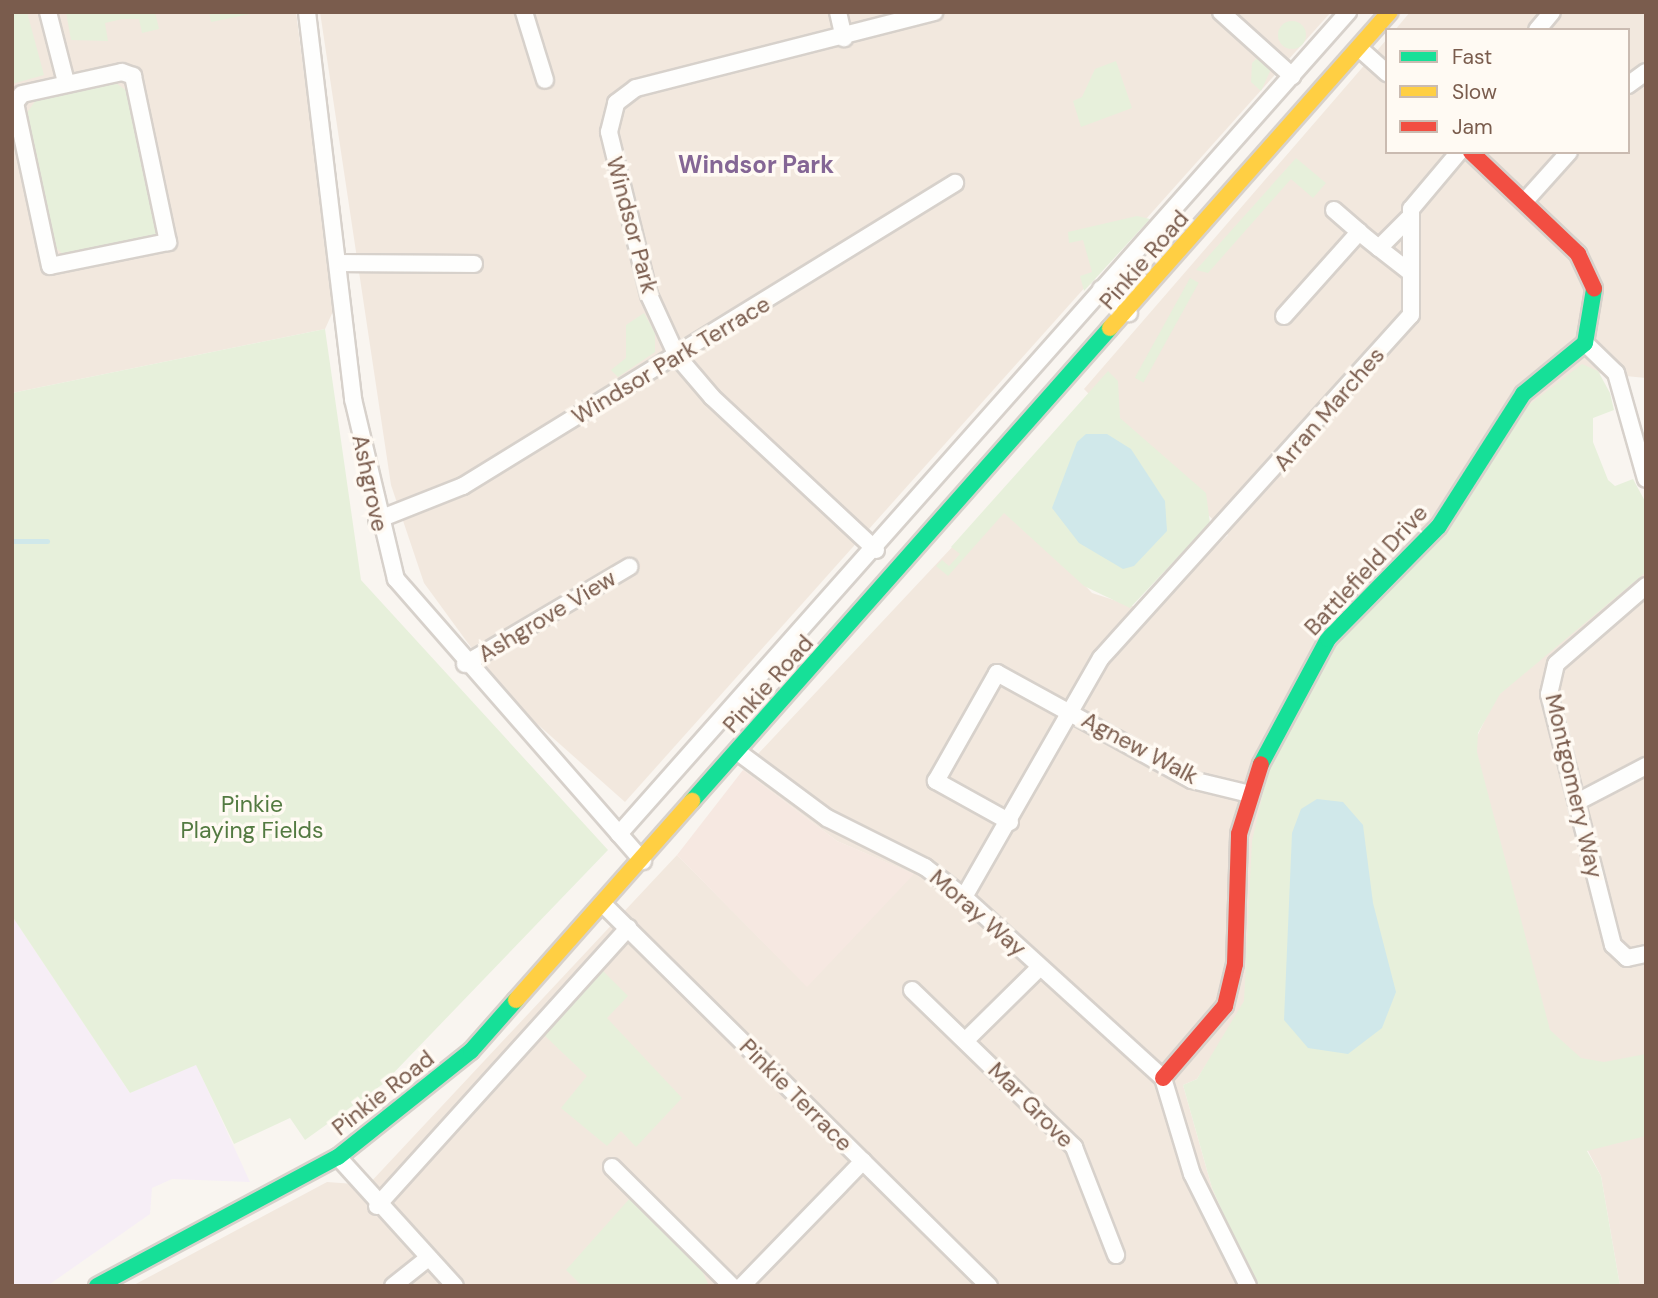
<!DOCTYPE html>
<style>
body{margin:0}
#map{position:relative;width:1658px;height:1298px;overflow:hidden;background:#f9f5f0;font-family:"DM Sans",sans-serif}
div>[style]{position:absolute}
[style*='--x']{left:calc(var(--x)*1px);top:calc(var(--y)*1px);width:calc(var(--w)*1px);rotate:calc(var(--a)*1deg)}
.residential>*{inset:0;background:#f2e8de}
.commercial>*{inset:0;background:#f6e8e1}
.education>*{inset:0;background:#f6eef6}
.green>*{inset:0;background:#e7f0db;transform-origin:0 0}
.round{border-radius:50%}
.water>*{inset:0;background:#d0e8ea}
.stream>*{height:5px;margin:-2.5px;padding:0 2.5px;transform-origin:2.5px;border-radius:2.5px;background:#d0e8ea}
.roads{filter:drop-shadow(2px 0 #d7d1cb) drop-shadow(-2px 0 #d7d1cb) drop-shadow(0 2px #d7d1cb) drop-shadow(0 -2px #d7d1cb)}
.street>*{height:16px;margin:-8px;padding:0 8px;transform-origin:8px;border-radius:8px;background:#fefefd}
.fast>*{height:16px;margin:-8px;padding:0 8px;transform-origin:8px;border-radius:8px;background:#16e098}
.slow>*{height:16px;margin:-8px;padding:0 8px;transform-origin:8px;border-radius:8px;background:#ffcf43}
.jam>*{height:16px;margin:-8px;padding:0 8px;transform-origin:8px;border-radius:8px;background:#f24e42}
span{translate:-50% -50%;white-space:nowrap;text-align:center;line-height:1.15;-webkit-text-stroke:7px #fffaf3;paint-order:stroke}
.street-label{font-size:23px;color:#7a5c4d}
.park-label{font-size:23px;color:#537a41}
.neighbourhood-label{font-size:24px;color:#846695;font-weight:700}
.frame{position:absolute;inset:0;border:14px solid #7a5c4d;pointer-events:none}
.legend{position:absolute;left:1385px;top:28px;width:245px;height:126px;box-sizing:border-box;background:#fffaf3;border:2px solid #cabbb1;margin:0;padding:9px 12px;list-style:none;font-size:21px;color:#7a5c4d}
.legend li{display:flex;align-items:center;gap:14px;height:35px}
.legend b{width:35px;border:2px solid #cabbb1}
</style>
<div id="map">
<div class="residential">
<i style="clip-path:polygon(12px 12px,296px 12px,335px 307px,325px 329px,12px 393px)"></i>
<i style="clip-path:polygon(320px 12px,1331px 12px,625px 802px,508px 698px,424px 583px,391px 485px)"></i>
<i style="clip-path:polygon(1410px 12px,1646px 12px,1646px 378px,1574px 371px,1247px 1001px,1197px 1079px,1183px 1085px,1212px 1188px,1255px 1286px,132px 1286px,327px 1182px,368px 1185px,677px 855px,807px 986px,913px 874px,837px 841px,743px 770px,1001px 495px,1092px 593px,1148px 611px,1228px 535px,1084px 389px,1387px 39px,1387px 152px,1628px 152px,1628px 30px,1395px 30px)"></i>
<i style="clip-path:polygon(1646px 562px,1646px 1286px,1620px 1286px,1601px 1176px,1545px 1068px,1471px 749px,1496px 697px)"></i>
</div>
<div class="commercial">
<i style="clip-path:polygon(743px 770px,837px 841px,914px 874px,807px 987px,677px 855px)"></i>
</div>
<div class="education">
<i style="clip-path:polygon(12px 916px,130px 1093px,196px 1064px,250px 1182px,172px 1179px,152px 1188px,150px 1214px,47px 1286px,12px 1286px)"></i>
</div>
<div class="green">
<i style="clip-path:polygon(12px 12px,27px 12px,44px 75px,12px 84px)"></i>
<i style="clip-path:polygon(66px 12px,155px 12px,159px 29px,142px 33px,139px 19px,122px 19px,105px 23px,108px 41px,71px 40px)"></i>
<i style="clip-path:polygon(209px 12px,259px 12px,211px 22px)"></i>
<i class="round" style="left:1278px;top:21px;width:28px;height:28px"></i>
<i style="clip-path:polygon(1262px 53px,1271px 69px,1261px 91px,1251px 82px,1252px 63px)"></i>
<i style="clip-path:polygon(1116px 61px,1132px 108px,1081px 127px,1073px 101px,1082px 97px,1095px 69px)"></i>
<i style="clip-path:polygon(113px 81px,127px 91px,158px 233px,152px 240px,68px 259px,54px 246px,26px 114px,38px 97px)"></i>
<i style="clip-path:polygon(1296px 158px,1326px 183px,1313px 198px,1291px 179px,1208px 273px,1196px 270px)"></i>
<i style="clip-path:polygon(1137px 216px,1150px 219px,1084px 291px,1080px 276px,1092px 272px,1083px 240px,1069px 243px,1068px 232px)"></i>
<i style="left:1190px;top:278px;width:10px;height:114px;rotate:29deg"></i>
<i style="clip-path:polygon(644px 313px,655px 333px,655px 352px,618px 377px,611px 370px,626px 358px,626px 325px)"></i>
<i style="clip-path:polygon(325px 329px,361px 580px,608px 850px,383px 1084px,305px 1140px,290px 1118px,234px 1144px,196px 1065px,130px 1093px,12px 916px,12px 393px)"></i>
<i style="clip-path:polygon(1582px 364px,1598px 371px,1610px 393px,1614px 410px,1593px 418px,1593px 442px,1608px 480px,1615px 486px,1633px 479px,1646px 503px,1646px 572px,1500px 694px,1478px 733px,1477px 752px,1550px 1030px,1581px 1058px,1604px 1062px,1646px 1054px,1646px 1136px,1587px 1151px,1601px 1176px,1620px 1286px,1255px 1286px,1212px 1188px,1183px 1085px,1197px 1079px,1244px 1001px,1252px 841px,1269px 766px,1318px 669px,1521px 411px)"></i>
<i style="clip-path:polygon(1108px 371px,1118px 381px,1120px 418px,1206px 493px,1210px 523px,1130px 608px,1084px 586px,1004px 513px,948px 576px,936px 566px,942px 560px,949px 566px,960px 554px,951px 547px)"></i>
<i style="clip-path:polygon(602px 970px,628px 996px,607px 1018px,682px 1098px,636px 1147px,621px 1131px,607px 1146px,561px 1108px,587px 1076px,544px 1035px)"></i>
<i style="clip-path:polygon(631px 1197px,701px 1268px,709px 1286px,582px 1286px,566px 1270px)"></i>
</div>
<div class="water">
<i style="clip-path:polygon(1086px 434px,1107px 434px,1131px 449px,1165px 501px,1167px 531px,1134px 566px,1123px 569px,1079px 543px,1052px 508px,1077px 442px)"></i>
<i style="clip-path:polygon(1317px 799px,1343px 802px,1363px 825px,1373px 903px,1396px 992px,1382px 1028px,1348px 1054px,1308px 1048px,1284px 1020px,1292px 833px,1301px 809px)"></i>
</div>
<div class="stream">
<i style="--x:12;--y:541;--w:35;--a:0"></i>
</div>
<div class="roads">
<div class="street">
<i style="--x:48;--y:12;--w:72;--a:75.6"></i>
<i style="--x:307;--y:12;--w:390;--a:83.2"></i>
<i style="--x:353;--y:399;--w:185;--a:76.6"></i>
<i style="--x:396;--y:579;--w:375;--a:48.8"></i>
<i style="--x:524;--y:12;--w:71;--a:72.8"></i>
<i style="--x:838;--y:12;--w:27;--a:77"></i>
<i style="--x:1221;--y:12;--w:96;--a:42"></i>
<i style="--x:1537;--y:30;--w:23;--a:-50"></i>
<i style="--x:1359;--y:48;--w:38;--a:42"></i>
<i style="--x:122;--y:72;--w:12;--a:20"></i>
<i style="--x:133;--y:76;--w:170;--a:78.1"></i>
<i style="--x:168;--y:242;--w:120;--a:168.5"></i>
<i style="--x:50;--y:266;--w:167;--a:-102.1"></i>
<i style="--x:15;--y:103;--w:11;--a:-52"></i>
<i style="--x:22;--y:94;--w:102;--a:-12.4"></i>
<i style="--x:1628;--y:85;--w:22;--a:-36"></i>
<i style="--x:1526;--y:200;--w:64;--a:-48.1"></i>
<i style="--x:1334;--y:210;--w:33;--a:41"></i>
<i style="--x:1379;--y:248;--w:39;--a:38"></i>
<i style="--x:341;--y:263;--w:133;--a:0.4"></i>
<i style="--x:1101;--y:289;--w:37;--a:41"></i>
<i style="--x:1284;--y:316;--w:113;--a:-48.2"></i>
<i style="--x:1359;--y:232;--w:26;--a:39"></i>
<i style="--x:1379;--y:248;--w:41;--a:-45"></i>
<i style="--x:1585;--y:343;--w:43;--a:44.1"></i>
<i style="--x:1616;--y:373;--w:110;--a:74.2"></i>
<i style="--x:377;--y:520;--w:92;--a:-21.6"></i>
<i style="--x:463;--y:486;--w:578;--a:-31.63"></i>
<i style="--x:876;--y:550;--w:224;--a:-137"></i>
<i style="--x:712;--y:397;--w:54;--a:-130.5"></i>
<i style="--x:677;--y:356;--w:67;--a:-114.7"></i>
<i style="--x:649;--y:295;--w:168;--a:-103.8"></i>
<i style="--x:609;--y:132;--w:30;--a:-76"></i>
<i style="--x:616;--y:103;--w:25;--a:-37"></i>
<i style="--x:636;--y:88;--w:308;--a:-14.3"></i>
<i style="--x:1646;--y:586;--w:119;--a:139.1"></i>
<i style="--x:1556;--y:664;--w:31;--a:103"></i>
<i style="--x:1549;--y:694;--w:259;--a:75.7"></i>
<i style="--x:1613;--y:945;--w:19;--a:43"></i>
<i style="--x:1627;--y:958;--w:19;--a:-12"></i>
<i style="--x:465;--y:664;--w:191;--a:-30.6"></i>
<i style="--x:738;--y:752;--w:111;--a:36.6"></i>
<i style="--x:827;--y:818;--w:110;--a:26.6"></i>
<i style="--x:925;--y:867;--w:49;--a:37.6"></i>
<i style="--x:964;--y:897;--w:269;--a:42.3"></i>
<i style="--x:1163;--y:1078;--w:100;--a:73.2"></i>
<i style="--x:1192;--y:1174;--w:125;--a:63.4"></i>
<i style="--x:1577;--y:802;--w:78;--a:-27.6"></i>
<i style="--x:1010;--y:822;--w:85;--a:-151"></i>
<i style="--x:936;--y:781;--w:124;--a:-60.5"></i>
<i style="--x:997;--y:673;--w:222;--a:28.8"></i>
<i style="--x:1192;--y:780;--w:60;--a:13.6"></i>
<i style="--x:619;--y:834;--w:1099;--a:-48.43"></i>
<i style="--x:964;--y:897;--w:275;--a:-60.2"></i>
<i style="--x:1101;--y:658;--w:462;--a:-47.9"></i>
<i style="--x:1411;--y:315;--w:106;--a:-90"></i>
<i style="--x:1411;--y:209;--w:75;--a:-49.9"></i>
<i style="--x:603;--y:904;--w:543;--a:44.7"></i>
<i style="--x:912;--y:990;--w:226;--a:44.1"></i>
<i style="--x:1074;--y:1147;--w:116;--a:68.7"></i>
<i style="--x:966;--y:1040;--w:104;--a:-44.6"></i>
<i style="--x:338;--y:1157;--w:174;--a:47.8"></i>
<i style="--x:612;--y:1167;--w:169;--a:44.8"></i>
<i style="--x:377;--y:1206;--w:375;--a:-47.9"></i>
<i style="--x:393;--y:1286;--w:43;--a:-38.5"></i>
<i style="--x:742;--y:1286;--w:174;--a:-45.9"></i>
</div>
<div class="fast">
<i style="--x:1261;--y:764;--w:142;--a:-61.8"></i>
<i style="--x:1328;--y:639;--w:158;--a:-45.5"></i>
<i style="--x:1439;--y:526;--w:156;--a:-57.5"></i>
<i style="--x:1523;--y:394;--w:80;--a:-39.4"></i>
<i style="--x:1585;--y:343;--w:55;--a:-80.5"></i>
<i style="--x:692;--y:801;--w:631;--a:-48.53"></i>
<i style="--x:97;--y:1286;--w:273;--a:-28.2"></i>
<i style="--x:338;--y:1157;--w:170;--a:-38.6"></i>
<i style="--x:471;--y:1051;--w:68;--a:-48.6"></i>
</div>
<div class="slow">
<i style="--x:1110;--y:328;--w:422;--a:-48.5"></i>
<i style="--x:516;--y:1000;--w:266;--a:-48.5"></i>
</div>
<div class="jam">
<i style="--x:1471;--y:152;--w:148;--a:43.6"></i>
<i style="--x:1578;--y:254;--w:38;--a:65"></i>
<i style="--x:1163;--y:1078;--w:95;--a:-49.3"></i>
<i style="--x:1225;--y:1006;--w:43;--a:-76.6"></i>
<i style="--x:1235;--y:964;--w:130;--a:-88.2"></i>
<i style="--x:1239;--y:834;--w:73;--a:-72.6"></i>
</div>
</div>
<div class="street-label">
<span style="left:632px;top:225px;rotate:75deg">Windsor Park</span>
<span style="left:1144px;top:260px;rotate:-49deg">Pinkie Road</span>
<span style="left:671px;top:360px;rotate:-31deg">Windsor Park Terrace</span>
<span style="left:1329px;top:409px;rotate:-49deg">Arran Marches</span>
<span style="left:370px;top:483px;rotate:78deg">Ashgrove</span>
<span style="left:1366px;top:570px;rotate:-47deg">Battlefield Drive</span>
<span style="left:547px;top:616px;rotate:-31deg">Ashgrove View</span>
<span style="left:768px;top:684px;rotate:-48deg">Pinkie Road</span>
<span style="left:1140px;top:748px;rotate:28deg">Agnew Walk</span>
<span style="left:1574px;top:786px;rotate:77deg">Montgomery Way</span>
<span style="left:978px;top:913px;rotate:41deg">Moray Way</span>
<span style="left:383px;top:1093px;rotate:-38deg">Pinkie Road</span>
<span style="left:796px;top:1095px;rotate:45deg">Pinkie Terrace</span>
<span style="left:1031px;top:1105px;rotate:45deg">Mar Grove</span>
</div>
<div class="park-label">
<span style="left:252px;top:817px">Pinkie<br>Playing Fields</span>
</div>
<div class="neighbourhood-label">
<span style="left:756px;top:165px">Windsor Park</span>
</div>
<div class="frame"></div>
<ul class="legend">
<li><b style="height:9px;background:#16e098"></b>Fast</li>
<li><b style="height:9px;background:#ffcf43"></b>Slow</li>
<li><b style="height:9px;background:#f24e42"></b>Jam</li>
</ul>
</div>
